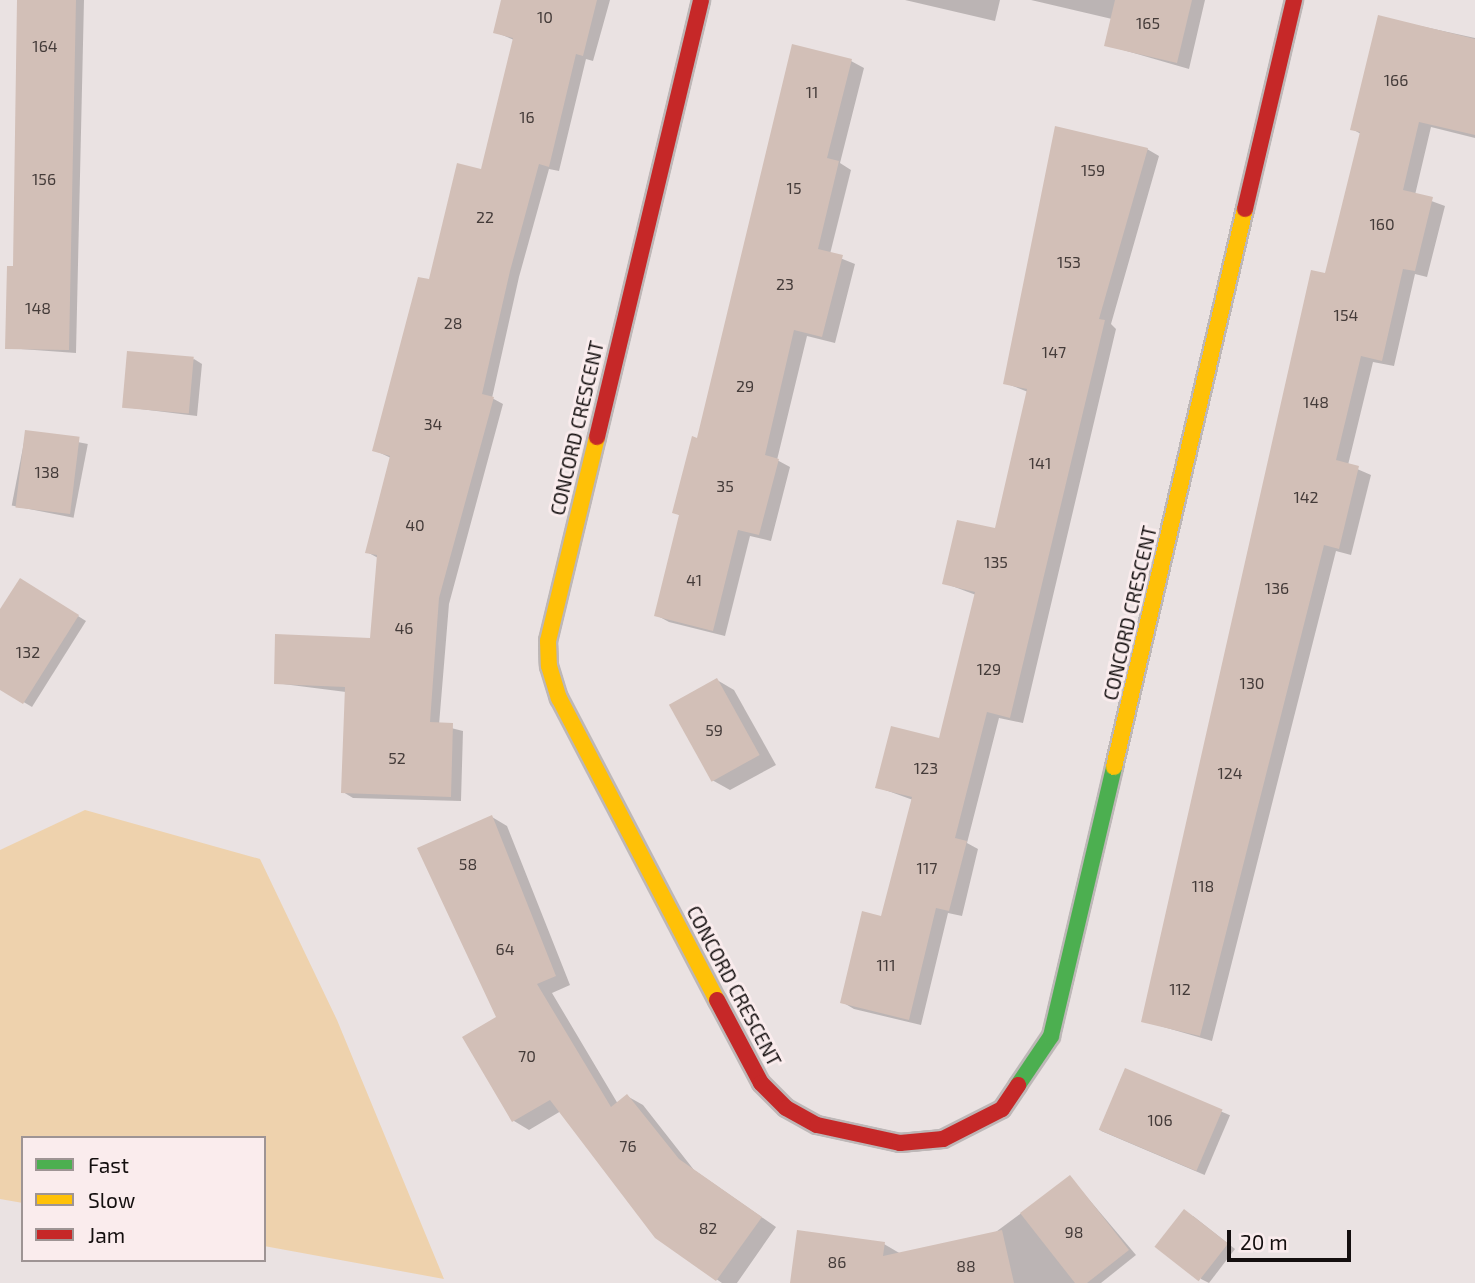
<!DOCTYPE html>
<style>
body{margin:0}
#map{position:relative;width:1475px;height:1283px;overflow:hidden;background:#eae2e2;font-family:"Exo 2",sans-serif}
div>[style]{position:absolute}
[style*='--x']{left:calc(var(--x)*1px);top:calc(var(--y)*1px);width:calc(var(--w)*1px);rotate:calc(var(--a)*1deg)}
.green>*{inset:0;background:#eed2ad}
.shadow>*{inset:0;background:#0003;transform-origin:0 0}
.building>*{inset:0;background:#d2bfb7;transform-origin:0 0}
.roads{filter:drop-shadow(2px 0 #bdb7b7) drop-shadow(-2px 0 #bdb7b7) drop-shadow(0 2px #bdb7b7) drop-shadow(0 -2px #bdb7b7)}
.fast>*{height:16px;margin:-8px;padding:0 8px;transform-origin:8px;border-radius:8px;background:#4caf50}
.slow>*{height:16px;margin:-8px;padding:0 8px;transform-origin:8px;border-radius:8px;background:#ffc107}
.jam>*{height:16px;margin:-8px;padding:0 8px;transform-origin:8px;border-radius:8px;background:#c62828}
span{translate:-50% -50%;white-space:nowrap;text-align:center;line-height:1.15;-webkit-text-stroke:6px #faeced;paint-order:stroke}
.number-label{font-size:16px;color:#443b39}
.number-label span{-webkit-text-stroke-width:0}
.street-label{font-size:19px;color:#140f0f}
.legend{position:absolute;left:21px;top:1136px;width:245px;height:126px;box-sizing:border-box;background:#faeced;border:2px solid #9e9494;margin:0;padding:9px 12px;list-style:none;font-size:21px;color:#140f0f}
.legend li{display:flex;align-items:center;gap:14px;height:35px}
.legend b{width:35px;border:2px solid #9e9494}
.scale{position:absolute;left:1227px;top:1230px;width:124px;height:32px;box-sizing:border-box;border:4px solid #140f0f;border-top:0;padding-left:9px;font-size:21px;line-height:24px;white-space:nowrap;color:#140f0f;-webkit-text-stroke:5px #faeced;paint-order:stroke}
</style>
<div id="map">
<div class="green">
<i style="clip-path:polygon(85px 810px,260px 859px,337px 1020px,444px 1279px,264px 1246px,264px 1138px,23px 1138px,23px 1203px,0 1199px,0 850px)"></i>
</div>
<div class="shadow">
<i style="clip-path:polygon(19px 0,84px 0,76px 353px,7px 348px,15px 268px)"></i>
<i style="clip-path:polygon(503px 0,610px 0,593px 61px,586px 59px,559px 171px,549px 169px,519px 277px,492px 398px,503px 404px,449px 604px,439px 725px,463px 731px,461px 801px,353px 798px,343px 792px,346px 692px,275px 683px,372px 640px,378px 558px,367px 552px,391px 458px,374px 450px,431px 281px,483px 171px,514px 40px,495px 32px)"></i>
<i style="clip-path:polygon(905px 0,1000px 0,995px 21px)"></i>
<i style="clip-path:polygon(1031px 0,1205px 0,1189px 69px,1106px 45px,1112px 19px)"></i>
<i style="clip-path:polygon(1379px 17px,1475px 38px,1475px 138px,1431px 127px,1415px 195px,1445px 206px,1427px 277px,1415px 274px,1394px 366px,1373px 362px,1348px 465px,1371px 475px,1351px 555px,1336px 551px,1212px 1041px,1143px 1021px,1361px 134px,1352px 129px)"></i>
<i style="clip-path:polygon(851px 61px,864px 68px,840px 163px,851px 170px,830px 254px,855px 264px,835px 343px,807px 336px,777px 460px,790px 467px,771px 541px,750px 536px,725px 636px,669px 622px,656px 615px,681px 516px,674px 512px)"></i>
<i style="clip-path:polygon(1147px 149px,1159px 156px,1111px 324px,1116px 329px,1023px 723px,999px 718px,967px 843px,978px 849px,962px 916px,948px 913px,921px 1025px,854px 1009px,842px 1002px,882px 918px,913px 800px,877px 787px,941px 740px,976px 595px,944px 583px,996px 530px,1028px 392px,1005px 383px)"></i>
<i style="clip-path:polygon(194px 359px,202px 364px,197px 416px,124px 407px)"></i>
<i style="left:26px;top:432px;width:63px;height:75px;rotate:11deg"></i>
<i style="clip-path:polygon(20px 580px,86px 621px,32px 707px,0 688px,0 613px)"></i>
<i style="clip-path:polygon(717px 680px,734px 690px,776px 765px,730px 790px,712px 780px)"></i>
<i style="clip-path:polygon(492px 817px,507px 826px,570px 985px,552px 993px,618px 1104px,627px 1096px,643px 1105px,694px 1170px,776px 1227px,737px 1283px,722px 1283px,656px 1237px,561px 1111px,529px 1130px,514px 1121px,498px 1018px)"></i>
<i style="left:1126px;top:1071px;width:113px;height:65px;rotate:23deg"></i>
<i style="clip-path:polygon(1070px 1177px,1136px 1255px,1101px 1283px,927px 1283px)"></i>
<i style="clip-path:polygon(1193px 1216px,1235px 1249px,1209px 1283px,1201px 1279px)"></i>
<i style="clip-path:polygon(884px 1244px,901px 1254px,897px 1283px,792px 1283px)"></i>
</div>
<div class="building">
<i style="clip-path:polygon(17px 0,76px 0,69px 350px,5px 349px,7px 266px,13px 266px)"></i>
<i style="clip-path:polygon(501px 0,597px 0,583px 56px,576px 54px,549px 167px,539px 164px,510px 271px,482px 394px,494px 397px,439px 598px,430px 722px,453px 723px,451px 797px,341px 793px,345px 687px,274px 684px,275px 634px,370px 638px,377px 555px,365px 553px,390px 456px,372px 451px,418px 277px,429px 279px,457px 163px,481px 169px,513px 38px,493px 33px)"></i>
<i style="clip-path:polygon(1115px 0,1192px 0,1177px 63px,1104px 46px)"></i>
<i style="clip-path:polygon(1378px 15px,1475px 39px,1475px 135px,1419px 122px,1403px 190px,1433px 197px,1415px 271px,1403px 269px,1382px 361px,1361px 356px,1336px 460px,1359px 466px,1339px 549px,1324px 545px,1200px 1036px,1141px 1022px,1311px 270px,1325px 273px,1360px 132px,1350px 130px)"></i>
<i style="clip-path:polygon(792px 44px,852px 59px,827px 158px,839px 161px,818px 249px,843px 255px,822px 337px,794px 330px,765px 455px,779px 459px,759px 535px,738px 530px,713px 631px,654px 616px,679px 515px,672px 513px,692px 436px,697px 438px)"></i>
<i style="clip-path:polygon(1055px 126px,1148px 148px,1099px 319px,1105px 320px,1010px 718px,987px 712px,955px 838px,967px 841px,949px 911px,936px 908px,909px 1020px,840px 1003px,862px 911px,881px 916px,912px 797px,875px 788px,891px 726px,939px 738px,975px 592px,942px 584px,957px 520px,995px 528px,1027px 389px,1003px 384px)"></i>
<i style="left:127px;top:351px;width:67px;height:57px;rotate:5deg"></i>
<i style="left:25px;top:430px;width:55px;height:78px;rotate:7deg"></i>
<i style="clip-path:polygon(20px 578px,79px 615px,23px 704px,0 690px,0 609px)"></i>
<i style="left:717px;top:678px;width:88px;height:55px;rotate:61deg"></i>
<i style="clip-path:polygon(492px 815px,556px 976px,537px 984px,611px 1107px,627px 1094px,679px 1159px,762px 1217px,716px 1281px,655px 1238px,550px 1100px,512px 1122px,462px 1037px,496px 1017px,417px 848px)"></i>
<i style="left:1125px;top:1068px;width:106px;height:67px;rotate:23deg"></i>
<i style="clip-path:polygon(1070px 1175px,1129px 1250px,1087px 1283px,1075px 1283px,1020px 1213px)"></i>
<i style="left:1184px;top:1209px;width:56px;height:48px;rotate:38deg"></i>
<i style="clip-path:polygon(797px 1230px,885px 1242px,883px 1256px,1002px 1230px,1014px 1283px,790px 1283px)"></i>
</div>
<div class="roads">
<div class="fast">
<i style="--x:1018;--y:1085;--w:59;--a:-56"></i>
<i style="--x:1051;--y:1036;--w:276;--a:-76.8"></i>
</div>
<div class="slow">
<i style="--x:597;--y:437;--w:210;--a:103.5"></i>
<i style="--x:548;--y:641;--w:25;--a:88"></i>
<i style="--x:549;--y:666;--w:34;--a:73"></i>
<i style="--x:559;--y:698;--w:341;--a:62.4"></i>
<i style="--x:1114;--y:767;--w:573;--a:-76.79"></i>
</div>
<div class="jam">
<i style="--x:1245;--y:209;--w:215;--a:-76.8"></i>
<i style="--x:597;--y:437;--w:449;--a:-76.6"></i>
<i style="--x:717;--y:1000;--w:94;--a:62.1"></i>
<i style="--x:761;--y:1083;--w:35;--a:45"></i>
<i style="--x:786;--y:1108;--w:35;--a:29"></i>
<i style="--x:817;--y:1125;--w:85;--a:12.2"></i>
<i style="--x:900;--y:1143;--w:43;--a:-5.3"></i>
<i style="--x:943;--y:1139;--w:66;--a:-27"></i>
<i style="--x:1002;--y:1109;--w:29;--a:-56"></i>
</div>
</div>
<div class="number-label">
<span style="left:545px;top:17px">10</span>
<span style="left:1148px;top:23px">165</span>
<span style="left:45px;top:46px">164</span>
<span style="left:1396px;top:80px">166</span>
<span style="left:812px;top:92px">11</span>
<span style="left:527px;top:117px">16</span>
<span style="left:1093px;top:170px">159</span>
<span style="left:44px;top:179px">156</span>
<span style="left:794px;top:188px">15</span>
<span style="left:485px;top:217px">22</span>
<span style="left:1382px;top:224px">160</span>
<span style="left:1069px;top:262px">153</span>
<span style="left:785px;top:284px">23</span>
<span style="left:38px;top:308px">148</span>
<span style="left:1346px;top:315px">154</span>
<span style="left:453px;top:323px">28</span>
<span style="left:1054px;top:352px">147</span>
<span style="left:745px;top:386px">29</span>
<span style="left:1316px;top:402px">148</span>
<span style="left:433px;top:424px">34</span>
<span style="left:1040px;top:463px">141</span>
<span style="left:47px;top:472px">138</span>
<span style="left:725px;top:486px">35</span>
<span style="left:1306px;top:497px">142</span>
<span style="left:415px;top:525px">40</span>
<span style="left:996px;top:562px">135</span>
<span style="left:694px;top:580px">41</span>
<span style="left:1277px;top:588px">136</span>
<span style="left:404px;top:628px">46</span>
<span style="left:28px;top:652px">132</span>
<span style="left:989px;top:669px">129</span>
<span style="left:1252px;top:683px">130</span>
<span style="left:714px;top:730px">59</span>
<span style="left:397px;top:758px">52</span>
<span style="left:926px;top:768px">123</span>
<span style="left:1230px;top:773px">124</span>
<span style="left:468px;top:864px">58</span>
<span style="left:927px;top:868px">117</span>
<span style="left:1203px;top:886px">118</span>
<span style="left:505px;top:949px">64</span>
<span style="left:886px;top:965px">111</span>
<span style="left:1180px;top:989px">112</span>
<span style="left:527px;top:1056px">70</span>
<span style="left:1160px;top:1120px">106</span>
<span style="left:628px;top:1146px">76</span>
<span style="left:708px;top:1228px">82</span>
<span style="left:1074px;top:1232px">98</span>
<span style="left:837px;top:1262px">86</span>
<span style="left:966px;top:1266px">88</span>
</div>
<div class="street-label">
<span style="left:577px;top:428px;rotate:-77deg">CONCORD CRESCENT</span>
<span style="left:1130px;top:613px;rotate:-77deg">CONCORD CRESCENT</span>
<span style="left:734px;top:986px;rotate:62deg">CONCORD CRESCENT</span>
</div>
<ul class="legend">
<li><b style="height:9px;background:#4caf50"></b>Fast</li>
<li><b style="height:9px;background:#ffc107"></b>Slow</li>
<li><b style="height:9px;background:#c62828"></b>Jam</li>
</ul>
<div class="scale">20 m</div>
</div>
